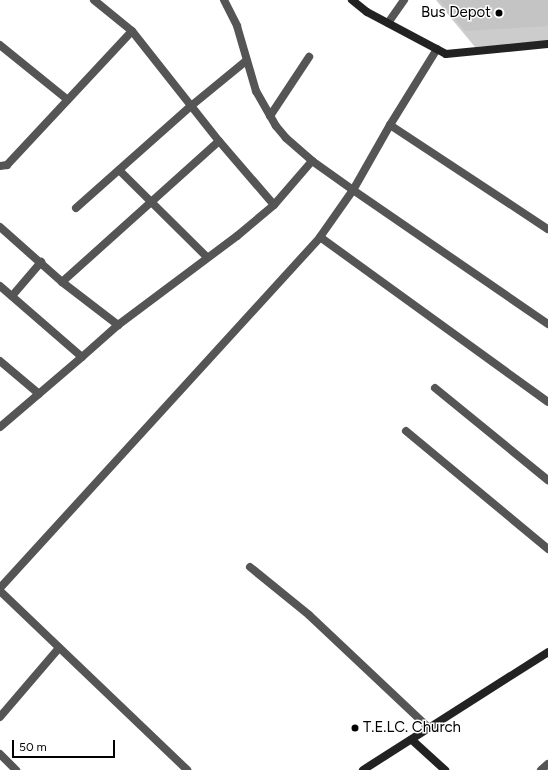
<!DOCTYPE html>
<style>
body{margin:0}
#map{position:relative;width:548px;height:770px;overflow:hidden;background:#fff;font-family:Figtree,sans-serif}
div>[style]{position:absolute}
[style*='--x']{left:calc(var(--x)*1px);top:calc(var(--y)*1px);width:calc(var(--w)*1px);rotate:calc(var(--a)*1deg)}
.shadow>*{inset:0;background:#0003}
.building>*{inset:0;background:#c4c4c4}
.street>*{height:8px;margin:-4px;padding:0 4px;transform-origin:4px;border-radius:4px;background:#555}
.secondary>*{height:8px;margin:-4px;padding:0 4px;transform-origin:4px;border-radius:4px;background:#222}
.dots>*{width:11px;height:11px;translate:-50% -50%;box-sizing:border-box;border:2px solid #fff;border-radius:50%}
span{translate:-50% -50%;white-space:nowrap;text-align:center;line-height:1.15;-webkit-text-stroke:3px #fff;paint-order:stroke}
.poi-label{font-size:15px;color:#000}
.right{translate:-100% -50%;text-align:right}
.left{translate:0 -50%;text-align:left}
.scale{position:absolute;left:12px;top:740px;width:103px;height:18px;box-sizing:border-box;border:2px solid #000;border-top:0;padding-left:5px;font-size:12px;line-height:14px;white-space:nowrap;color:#000;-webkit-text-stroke:3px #fff;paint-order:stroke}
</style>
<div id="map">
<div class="shadow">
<i style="clip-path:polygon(436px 0,548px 0,548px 42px,475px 47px)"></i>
</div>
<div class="building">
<i style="clip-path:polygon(439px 0,548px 0,548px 26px,465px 31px)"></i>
</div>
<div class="street">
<i style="--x:224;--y:0;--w:29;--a:63"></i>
<i style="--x:237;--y:26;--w:68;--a:73.7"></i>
<i style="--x:256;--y:91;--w:40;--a:60.3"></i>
<i style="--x:276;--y:126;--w:16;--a:50"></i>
<i style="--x:286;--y:138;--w:35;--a:41"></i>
<i style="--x:388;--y:23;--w:28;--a:-55"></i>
<i style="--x:132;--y:31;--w:140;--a:51.7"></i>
<i style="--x:219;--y:141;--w:84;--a:49.3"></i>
<i style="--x:0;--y:45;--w:87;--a:39"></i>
<i style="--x:437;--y:49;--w:89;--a:121.7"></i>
<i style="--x:390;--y:125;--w:75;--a:119.6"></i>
<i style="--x:353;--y:190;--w:237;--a:34.5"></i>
<i style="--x:270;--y:116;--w:71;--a:-56.5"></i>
<i style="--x:390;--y:125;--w:189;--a:33.4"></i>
<i style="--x:0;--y:166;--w:7;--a:-8"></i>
<i style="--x:7;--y:165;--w:183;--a:-47"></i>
<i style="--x:132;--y:31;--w:49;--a:-140.8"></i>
<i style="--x:119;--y:170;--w:124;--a:44.7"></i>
<i style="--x:76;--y:208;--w:154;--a:-41.6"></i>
<i style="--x:191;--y:106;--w:72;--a:-39.4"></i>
<i style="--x:0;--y:227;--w:83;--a:41.6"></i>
<i style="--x:62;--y:282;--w:71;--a:37.5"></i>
<i style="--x:320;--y:237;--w:281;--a:35.9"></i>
<i style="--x:62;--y:282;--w:211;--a:-41.9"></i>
<i style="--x:0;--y:286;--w:108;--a:40.9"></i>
<i style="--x:82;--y:357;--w:108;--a:139.5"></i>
<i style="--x:12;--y:296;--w:45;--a:-49.5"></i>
<i style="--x:0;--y:361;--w:51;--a:40.2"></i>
<i style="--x:435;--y:388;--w:146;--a:39.2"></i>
<i style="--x:406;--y:431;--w:185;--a:39.7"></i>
<i style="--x:250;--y:567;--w:76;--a:39.1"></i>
<i style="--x:309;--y:615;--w:165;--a:43.3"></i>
<i style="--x:0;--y:588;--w:475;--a:-47.6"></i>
<i style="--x:320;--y:237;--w:57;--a:-54.9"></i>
<i style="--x:353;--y:190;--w:50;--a:-144.7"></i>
<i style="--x:312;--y:161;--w:58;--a:130.8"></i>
<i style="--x:274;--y:205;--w:48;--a:140"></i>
<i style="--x:237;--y:236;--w:149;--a:143.2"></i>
<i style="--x:118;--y:325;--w:48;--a:138.4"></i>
<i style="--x:0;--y:591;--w:259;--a:43.7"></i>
<i style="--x:0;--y:717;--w:91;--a:-49.5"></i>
<i style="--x:0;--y:754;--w:23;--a:45"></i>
<i style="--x:541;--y:770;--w:9;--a:-41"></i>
</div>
<div class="secondary">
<i style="--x:352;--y:0;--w:19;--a:39"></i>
<i style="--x:367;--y:12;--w:89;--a:28"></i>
<i style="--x:446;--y:54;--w:102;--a:-5.6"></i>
<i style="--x:412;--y:740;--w:45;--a:42.3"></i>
<i style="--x:363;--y:770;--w:219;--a:-32.5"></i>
</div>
<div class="dots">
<i style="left:499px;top:13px;background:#000"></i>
<i style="left:355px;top:728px;background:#000"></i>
</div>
<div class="poi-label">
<span class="right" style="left:491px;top:13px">Bus Depot</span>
<span class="left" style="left:363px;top:728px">T.E.LC. Church</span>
</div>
<div class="scale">50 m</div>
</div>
